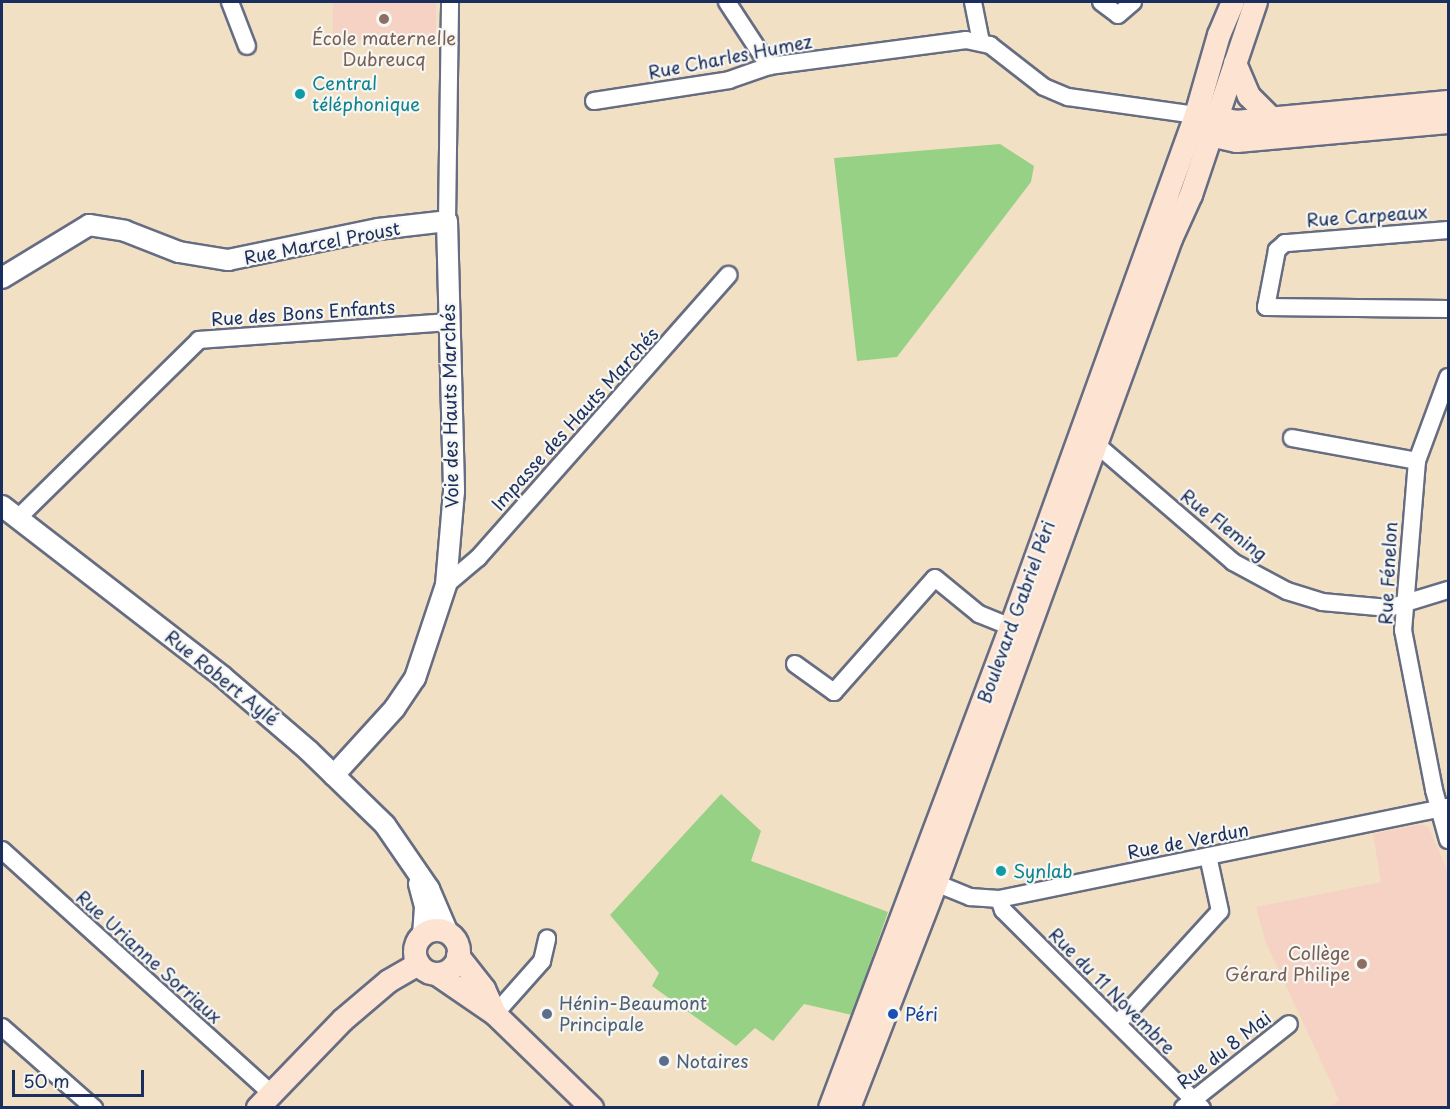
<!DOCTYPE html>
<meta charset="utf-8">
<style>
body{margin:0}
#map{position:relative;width:1450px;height:1109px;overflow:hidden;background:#f2e0c5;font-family:"Playpen Sans",sans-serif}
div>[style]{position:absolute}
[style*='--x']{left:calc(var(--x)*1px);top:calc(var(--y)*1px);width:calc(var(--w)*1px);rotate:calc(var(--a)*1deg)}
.built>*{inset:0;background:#f6d2c4;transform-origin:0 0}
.green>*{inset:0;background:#97d185}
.roads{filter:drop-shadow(2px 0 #666d82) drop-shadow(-2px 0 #666d82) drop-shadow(0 2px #666d82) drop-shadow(0 -2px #666d82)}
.minor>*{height:16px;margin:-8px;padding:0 8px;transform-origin:8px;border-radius:8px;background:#fff}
.tertiary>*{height:20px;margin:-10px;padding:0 10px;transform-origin:10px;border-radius:10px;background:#fff}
.secondary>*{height:22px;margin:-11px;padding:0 11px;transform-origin:11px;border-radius:11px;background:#fde3d1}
.secondary>.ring{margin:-11px;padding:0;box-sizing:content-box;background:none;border:22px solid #fde3d1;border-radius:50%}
.dots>*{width:16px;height:16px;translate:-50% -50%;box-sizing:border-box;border:3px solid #f6f6f2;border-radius:50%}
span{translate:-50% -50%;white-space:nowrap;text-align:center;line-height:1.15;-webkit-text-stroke:4.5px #f6f6f2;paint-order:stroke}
.education-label{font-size:18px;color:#785e54}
.right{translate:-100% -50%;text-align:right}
.street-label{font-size:18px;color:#1b2f5e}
.culture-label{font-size:18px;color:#0d838f}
.left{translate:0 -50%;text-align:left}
.service-label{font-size:18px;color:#4e5e75}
.transit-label{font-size:18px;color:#164399}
.frame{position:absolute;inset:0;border:3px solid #1b2f5e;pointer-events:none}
.scale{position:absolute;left:12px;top:1070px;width:132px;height:27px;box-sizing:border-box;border:3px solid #1b2f5e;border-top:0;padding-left:8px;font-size:18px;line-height:21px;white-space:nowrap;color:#1b2f5e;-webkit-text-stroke:4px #f6f6f2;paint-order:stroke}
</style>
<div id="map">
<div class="built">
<i style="left:333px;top:2px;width:103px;height:38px"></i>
<i style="clip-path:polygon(1422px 824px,1429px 828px,1448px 872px,1448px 1107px,1330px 1107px,1339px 1100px,1266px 943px,1256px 907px,1381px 882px,1373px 834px)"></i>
</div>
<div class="green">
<i style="clip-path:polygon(1000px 144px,1034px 166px,1031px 182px,897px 357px,857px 361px,834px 158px)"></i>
<i style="clip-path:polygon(721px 794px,761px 831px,751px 861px,888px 912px,852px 1015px,804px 1004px,773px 1041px,755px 1028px,736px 1046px,652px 986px,659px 973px,610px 915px)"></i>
</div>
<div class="roads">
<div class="minor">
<i style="--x:230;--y:2;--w:47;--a:68.9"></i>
<i style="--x:727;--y:2;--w:77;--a:56.7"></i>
<i style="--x:973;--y:2;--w:41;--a:78.7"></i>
<i style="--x:1101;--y:2;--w:21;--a:37"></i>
<i style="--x:1118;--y:15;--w:20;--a:-41"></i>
<i style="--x:594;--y:101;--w:137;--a:-8.8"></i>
<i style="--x:729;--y:80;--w:42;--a:-19.3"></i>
<i style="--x:769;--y:66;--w:199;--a:-7.5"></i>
<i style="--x:966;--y:40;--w:25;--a:12"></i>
<i style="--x:990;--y:45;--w:68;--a:37.9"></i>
<i style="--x:1044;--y:87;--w:26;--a:23"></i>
<i style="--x:1068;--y:97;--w:129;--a:8"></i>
<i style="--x:447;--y:221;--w:219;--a:-89.2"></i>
<i style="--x:1448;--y:230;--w:164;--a:175.4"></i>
<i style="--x:1285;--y:243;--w:11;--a:139"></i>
<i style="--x:1277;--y:250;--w:58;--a:100.9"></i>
<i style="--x:1266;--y:307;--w:182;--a:0.6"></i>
<i style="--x:1448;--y:377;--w:90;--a:110.3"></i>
<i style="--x:1417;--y:461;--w:170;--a:94.7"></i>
<i style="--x:1403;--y:630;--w:163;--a:79"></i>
<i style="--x:1434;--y:790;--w:52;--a:74.4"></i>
<i style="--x:1292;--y:438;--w:127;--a:10.4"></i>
<i style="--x:1096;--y:444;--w:181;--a:40.7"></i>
<i style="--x:1233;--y:562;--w:61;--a:28.2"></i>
<i style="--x:1287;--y:591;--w:37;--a:17"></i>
<i style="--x:1322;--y:602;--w:67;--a:5.1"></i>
<i style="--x:1389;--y:608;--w:62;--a:-17"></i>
<i style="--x:18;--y:518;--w:254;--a:-44.5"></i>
<i style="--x:199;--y:340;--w:250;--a:-4.1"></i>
<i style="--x:446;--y:585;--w:42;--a:-40.2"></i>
<i style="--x:478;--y:558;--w:378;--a:-48.5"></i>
<i style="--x:795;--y:664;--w:48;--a:35.7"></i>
<i style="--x:834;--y:692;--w:152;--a:-48.5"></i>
<i style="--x:935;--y:578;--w:57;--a:39.3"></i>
<i style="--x:979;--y:614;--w:35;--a:22"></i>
<i style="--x:2;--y:850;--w:363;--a:42.1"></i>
<i style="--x:926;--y:879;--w:48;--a:22.2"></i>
<i style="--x:970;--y:897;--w:29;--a:4"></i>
<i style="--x:999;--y:899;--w:458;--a:-11.6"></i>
<i style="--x:999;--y:899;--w:12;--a:70"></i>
<i style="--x:1003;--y:910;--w:281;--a:44.9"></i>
<i style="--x:495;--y:1014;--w:71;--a:-48.4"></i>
<i style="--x:542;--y:961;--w:23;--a:-77"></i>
<i style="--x:1118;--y:1023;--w:151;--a:-47.7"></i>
<i style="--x:1220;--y:911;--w:56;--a:-102.3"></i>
<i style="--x:2;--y:1027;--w:123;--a:41.4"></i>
<i style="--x:1183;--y:1108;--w:135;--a:-38.4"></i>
</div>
<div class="tertiary">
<i style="--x:2;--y:278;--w:102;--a:-31.3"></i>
<i style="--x:89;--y:225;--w:36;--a:9"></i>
<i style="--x:125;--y:231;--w:58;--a:21.3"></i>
<i style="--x:179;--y:252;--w:50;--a:9.3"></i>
<i style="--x:228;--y:260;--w:153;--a:-11.7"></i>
<i style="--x:378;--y:229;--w:69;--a:-6.6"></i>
<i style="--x:447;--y:221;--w:270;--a:88.5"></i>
<i style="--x:454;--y:491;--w:94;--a:94.9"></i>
<i style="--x:446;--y:585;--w:98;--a:108.4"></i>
<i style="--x:415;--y:678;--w:36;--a:124"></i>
<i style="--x:395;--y:708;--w:91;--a:132.3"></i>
<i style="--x:2;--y:506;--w:279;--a:37.7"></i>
<i style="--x:223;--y:677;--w:113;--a:40.7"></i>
<i style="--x:309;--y:751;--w:106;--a:44.2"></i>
<i style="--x:385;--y:825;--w:78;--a:55.5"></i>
<i style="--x:429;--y:889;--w:46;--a:66.8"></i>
<i style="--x:419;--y:884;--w:24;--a:75"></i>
<i style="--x:425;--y:907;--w:29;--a:94"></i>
</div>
<div class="secondary">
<i style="--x:1235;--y:63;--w:36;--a:67"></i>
<i style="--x:1249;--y:96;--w:33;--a:45"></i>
<i style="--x:1203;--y:116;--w:34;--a:10"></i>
<i style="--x:1236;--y:122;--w:213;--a:-5.4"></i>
<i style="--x:1203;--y:122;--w:22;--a:43"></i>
<i style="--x:1219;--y:137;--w:18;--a:13"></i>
<i style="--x:1237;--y:141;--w:212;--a:-5.1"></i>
<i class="ring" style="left:415px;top:930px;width:22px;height:22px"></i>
<i style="--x:458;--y:956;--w:42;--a:51.8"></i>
<i style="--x:484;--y:989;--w:27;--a:66"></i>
<i style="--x:438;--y:975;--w:69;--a:34.4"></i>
<i style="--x:495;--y:1014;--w:135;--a:44.1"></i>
<i style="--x:258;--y:1108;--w:122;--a:-46"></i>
<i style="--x:343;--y:1020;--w:60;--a:-40.3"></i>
<i style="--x:389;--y:981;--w:34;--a:-30"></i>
<i style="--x:830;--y:1108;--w:514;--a:-69.38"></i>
<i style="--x:1011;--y:627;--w:544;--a:-70.13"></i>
<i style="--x:1196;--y:115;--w:83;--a:-74"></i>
<i style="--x:1219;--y:35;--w:36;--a:-67"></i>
<i style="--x:849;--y:1108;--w:238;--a:-68.8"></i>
<i style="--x:935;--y:886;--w:689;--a:-69.96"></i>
<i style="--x:1171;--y:239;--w:48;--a:-65.6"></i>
<i style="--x:1191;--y:195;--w:204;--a:-71.4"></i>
</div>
</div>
<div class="dots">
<i style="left:384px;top:19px;background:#8d6e63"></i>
<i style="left:300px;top:94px;background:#0f9aa8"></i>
<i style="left:1001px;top:871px;background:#0f9aa8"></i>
<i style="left:1362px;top:964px;background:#8d6e63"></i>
<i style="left:547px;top:1014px;background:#5c6f8a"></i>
<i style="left:893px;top:1014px;background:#1a4fb4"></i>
<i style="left:664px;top:1061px;background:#5c6f8a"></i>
</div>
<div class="education-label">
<span style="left:384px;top:49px">École maternelle<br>Dubreucq</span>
<span class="right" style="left:1350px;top:964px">Collège<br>Gérard Philipe</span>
</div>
<div class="street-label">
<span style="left:730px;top:57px;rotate:-11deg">Rue Charles Humez</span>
<span style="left:1367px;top:216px;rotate:-4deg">Rue Carpeaux</span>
<span style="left:322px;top:243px;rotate:-11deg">Rue Marcel Proust</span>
<span style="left:303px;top:313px;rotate:-4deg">Rue des Bons Enfants</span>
<span style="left:450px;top:406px;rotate:-91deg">Voie des Hauts Marchés</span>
<span style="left:575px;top:419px;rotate:-48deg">Impasse des Hauts Marchés</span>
<span style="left:1224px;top:525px;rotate:38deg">Rue Fleming</span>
<span style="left:1388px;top:573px;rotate:-87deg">Rue Fénelon</span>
<span style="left:1016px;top:612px;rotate:-70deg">Boulevard Gabriel Péri</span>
<span style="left:222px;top:678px;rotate:39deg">Rue Robert Aylé</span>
<span style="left:1188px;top:841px;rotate:-11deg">Rue de Verdun</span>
<span style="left:149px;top:957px;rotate:42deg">Rue Urianne Sorriaux</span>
<span style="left:1112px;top:991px;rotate:45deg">Rue du 11 Novembre</span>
<span style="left:1224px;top:1050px;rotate:-38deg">Rue du 8 Mai</span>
</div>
<div class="culture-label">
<span class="left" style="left:312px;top:94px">Central<br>téléphonique</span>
<span class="left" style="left:1013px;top:871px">Synlab</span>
</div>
<div class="service-label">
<span class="left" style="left:559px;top:1014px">Hénin-Beaumont<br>Principale</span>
<span class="left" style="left:676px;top:1061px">Notaires</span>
</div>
<div class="transit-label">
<span class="left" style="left:905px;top:1014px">Péri</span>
</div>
<div class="frame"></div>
<div class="scale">50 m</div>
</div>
